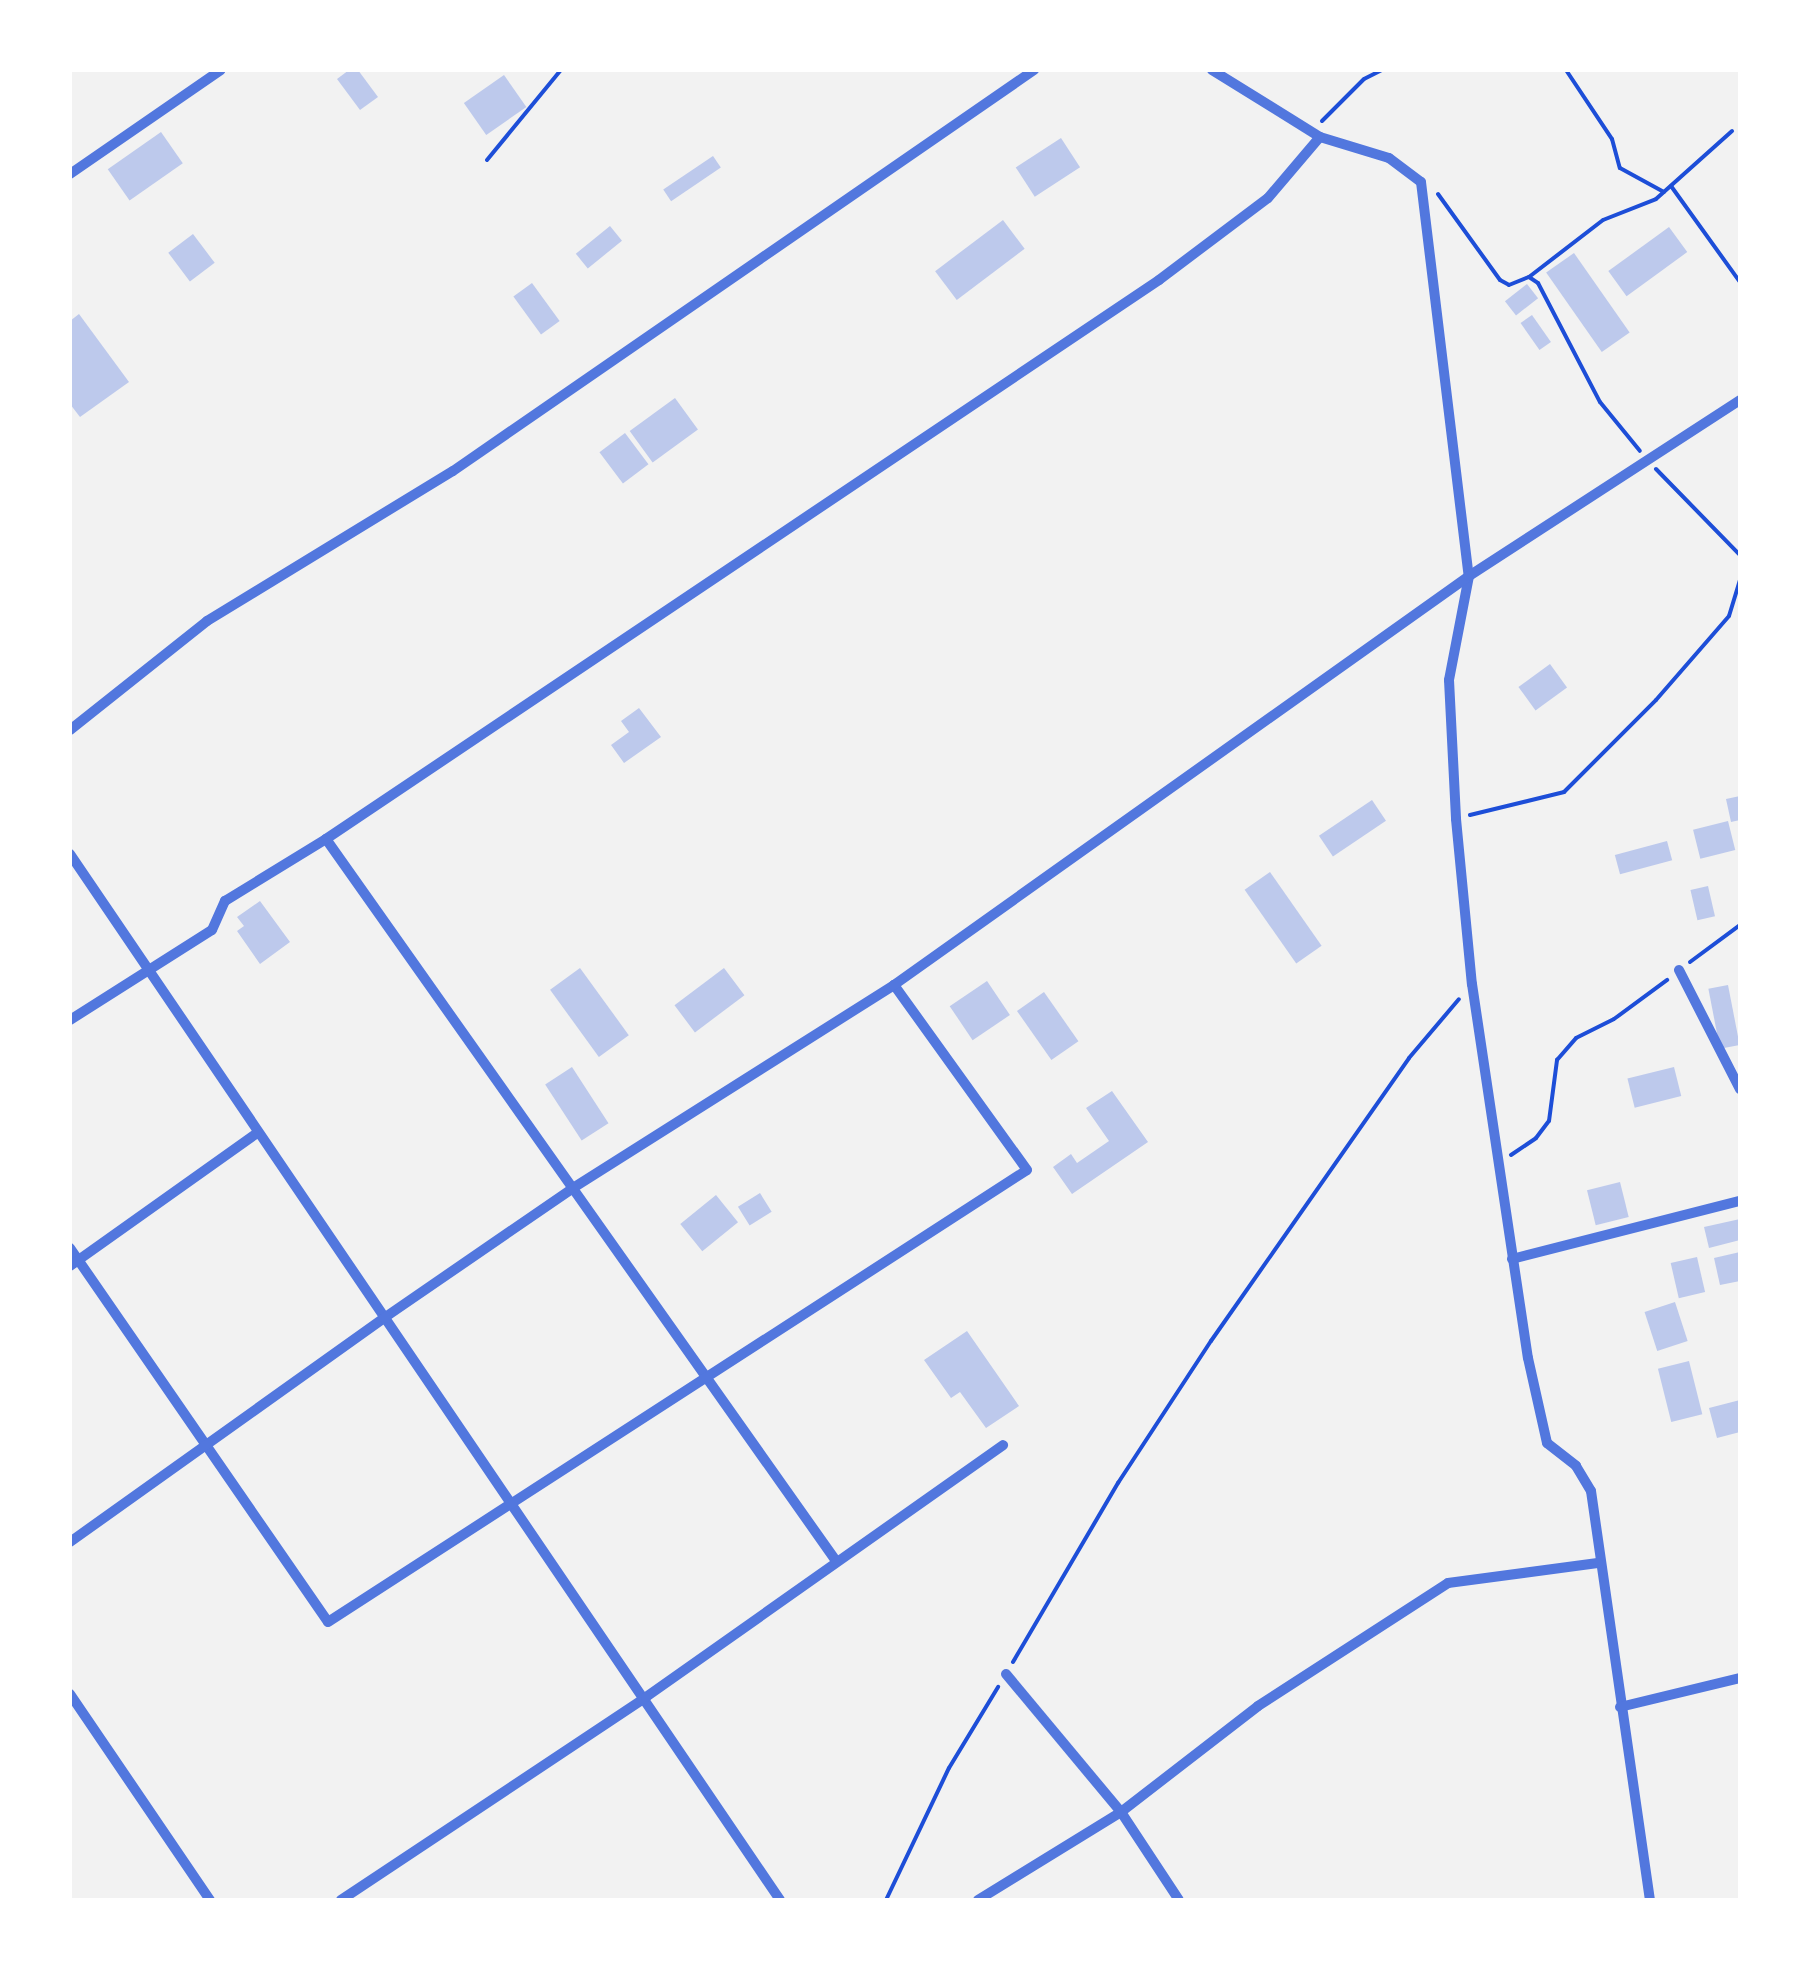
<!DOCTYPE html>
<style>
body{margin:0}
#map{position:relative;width:1810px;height:1970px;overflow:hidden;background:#f2f2f2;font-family:"PT Sans",sans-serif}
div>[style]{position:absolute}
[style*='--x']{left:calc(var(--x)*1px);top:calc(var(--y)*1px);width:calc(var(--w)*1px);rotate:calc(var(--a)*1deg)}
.building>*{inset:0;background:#bdc9ec;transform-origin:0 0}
.path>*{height:4px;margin:-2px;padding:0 2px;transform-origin:2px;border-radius:2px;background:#1d4ed8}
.minor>*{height:10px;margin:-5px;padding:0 5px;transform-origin:5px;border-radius:5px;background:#5277de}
span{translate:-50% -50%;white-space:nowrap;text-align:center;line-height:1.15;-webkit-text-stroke:10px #fff;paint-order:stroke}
.frame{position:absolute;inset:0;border:72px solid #fff;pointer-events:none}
</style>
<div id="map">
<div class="building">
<i style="clip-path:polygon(349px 70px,358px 70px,378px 97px,360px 110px,337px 79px)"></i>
<i style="left:504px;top:75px;width:39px;height:49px;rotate:55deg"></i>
<i style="left:161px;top:132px;width:38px;height:65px;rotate:55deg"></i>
<i style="left:1061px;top:138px;width:35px;height:54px;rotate:57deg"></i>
<i style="left:713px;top:156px;width:14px;height:60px;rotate:56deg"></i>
<i style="left:1003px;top:220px;width:36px;height:85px;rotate:53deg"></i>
<i style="left:610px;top:226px;width:19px;height:44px;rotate:51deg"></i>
<i style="left:1669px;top:227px;width:31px;height:75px;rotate:54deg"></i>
<i style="left:193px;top:234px;width:36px;height:31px;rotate:53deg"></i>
<i style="left:1574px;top:253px;width:97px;height:34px;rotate:55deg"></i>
<i style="left:532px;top:283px;width:47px;height:23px;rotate:54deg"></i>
<i style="left:1527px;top:284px;width:18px;height:28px;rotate:52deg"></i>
<i style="clip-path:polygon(79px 314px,129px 382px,80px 417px,70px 404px,70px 321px)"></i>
<i style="left:1532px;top:315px;width:33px;height:14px;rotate:55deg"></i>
<i style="left:675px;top:398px;width:39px;height:56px;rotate:54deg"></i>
<i style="left:625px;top:433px;width:39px;height:32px;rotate:53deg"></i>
<i style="left:1550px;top:664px;width:29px;height:39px;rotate:54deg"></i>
<i style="clip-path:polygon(639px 708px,661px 737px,624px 763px,611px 745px,629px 732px,621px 721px)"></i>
<i style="clip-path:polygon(1740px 796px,1740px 820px,1731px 822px,1726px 799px)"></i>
<i style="left:1372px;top:800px;width:25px;height:64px;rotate:56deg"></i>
<i style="left:1728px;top:821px;width:30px;height:36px;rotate:76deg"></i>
<i style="left:1667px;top:841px;width:20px;height:54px;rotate:75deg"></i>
<i style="left:1270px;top:872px;width:90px;height:31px;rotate:55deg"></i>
<i style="left:1708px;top:886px;width:31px;height:18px;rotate:77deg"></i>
<i style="clip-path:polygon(260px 901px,290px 942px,260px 964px,237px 931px,244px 926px,237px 917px)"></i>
<i style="left:580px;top:968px;width:83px;height:37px;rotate:54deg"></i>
<i style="left:724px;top:968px;width:34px;height:62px;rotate:53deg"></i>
<i style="left:987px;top:981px;width:41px;height:45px;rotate:56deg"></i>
<i style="left:1728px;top:985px;width:61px;height:20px;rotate:79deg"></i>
<i style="left:1044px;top:992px;width:60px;height:33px;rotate:55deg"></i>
<i style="left:572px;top:1067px;width:67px;height:32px;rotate:57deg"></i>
<i style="left:1674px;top:1067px;width:30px;height:48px;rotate:76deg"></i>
<i style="clip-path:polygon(1112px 1091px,1148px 1142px,1072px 1194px,1053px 1167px,1071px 1154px,1077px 1163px,1109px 1141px,1086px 1108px)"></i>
<i style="left:1620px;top:1182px;width:36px;height:34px;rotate:76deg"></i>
<i style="left:760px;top:1193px;width:22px;height:26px;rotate:58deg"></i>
<i style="left:716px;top:1195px;width:35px;height:46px;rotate:51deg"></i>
<i style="clip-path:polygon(1740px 1219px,1740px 1240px,1709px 1248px,1704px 1227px)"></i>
<i style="clip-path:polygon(1740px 1252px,1740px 1281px,1720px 1285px,1714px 1258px)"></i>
<i style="left:1697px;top:1257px;width:36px;height:27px;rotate:77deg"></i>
<i style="left:1675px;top:1302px;width:41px;height:32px;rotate:72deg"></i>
<i style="clip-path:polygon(967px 1331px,1019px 1406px,986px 1428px,960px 1392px,951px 1398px,924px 1360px)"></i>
<i style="left:1689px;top:1361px;width:55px;height:32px;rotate:76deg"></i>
<i style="clip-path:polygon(1740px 1400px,1740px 1432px,1717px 1438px,1709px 1408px)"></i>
</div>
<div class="path">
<i style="--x:1566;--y:70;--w:83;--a:56.3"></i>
<i style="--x:1612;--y:139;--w:30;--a:75"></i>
<i style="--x:1620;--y:168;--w:50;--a:28.6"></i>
<i style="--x:1322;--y:121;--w:59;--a:-45"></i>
<i style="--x:1364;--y:79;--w:20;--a:-27"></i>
<i style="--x:487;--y:160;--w:117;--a:-50.6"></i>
<i style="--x:1671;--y:186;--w:118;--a:54.3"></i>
<i style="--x:1438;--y:194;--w:106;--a:54.2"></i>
<i style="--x:1500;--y:280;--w:10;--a:29"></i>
<i style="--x:1509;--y:285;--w:22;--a:-22"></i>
<i style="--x:1529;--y:277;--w:11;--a:34"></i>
<i style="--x:1538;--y:283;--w:134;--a:62.5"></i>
<i style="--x:1600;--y:402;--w:63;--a:50.8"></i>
<i style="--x:1529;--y:277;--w:93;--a:-37.6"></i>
<i style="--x:1603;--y:220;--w:57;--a:-21.6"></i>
<i style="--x:1656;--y:199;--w:102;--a:-41.8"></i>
<i style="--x:1656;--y:469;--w:120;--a:45.7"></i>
<i style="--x:1470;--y:815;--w:97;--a:-13.7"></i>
<i style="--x:1564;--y:792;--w:130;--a:-45"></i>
<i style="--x:1656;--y:700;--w:111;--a:-49"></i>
<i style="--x:1729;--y:616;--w:38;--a:-73"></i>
<i style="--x:1690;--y:962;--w:62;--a:-36.5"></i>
<i style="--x:1511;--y:1155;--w:30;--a:-34"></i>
<i style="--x:1536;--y:1138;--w:21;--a:-53"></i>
<i style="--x:1549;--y:1121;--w:62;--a:-82.5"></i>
<i style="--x:1557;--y:1060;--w:29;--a:-49"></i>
<i style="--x:1576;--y:1038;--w:42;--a:-26.6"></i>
<i style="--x:1614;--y:1019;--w:66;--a:-36.3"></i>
<i style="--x:1013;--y:1662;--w:208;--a:-59.6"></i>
<i style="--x:1118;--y:1483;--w:170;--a:-56.8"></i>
<i style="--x:1211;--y:1341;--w:345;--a:-55"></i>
<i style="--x:1409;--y:1058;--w:77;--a:-49.7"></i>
<i style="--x:886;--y:1900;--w:146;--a:-64.5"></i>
<i style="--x:949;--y:1768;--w:95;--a:-58.8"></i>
</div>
<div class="minor">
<i style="--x:1212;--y:70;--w:127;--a:31.8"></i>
<i style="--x:1320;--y:137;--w:72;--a:16.9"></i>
<i style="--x:1389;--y:158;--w:40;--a:37"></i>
<i style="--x:1421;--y:182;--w:397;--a:83.1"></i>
<i style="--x:1469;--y:576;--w:106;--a:100.9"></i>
<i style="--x:1449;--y:680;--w:139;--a:87.1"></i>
<i style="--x:1456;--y:819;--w:166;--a:84.5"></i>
<i style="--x:1472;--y:984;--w:378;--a:81.5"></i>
<i style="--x:1528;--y:1358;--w:87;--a:77.4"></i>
<i style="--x:1547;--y:1443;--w:37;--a:38"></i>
<i style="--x:1576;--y:1466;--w:29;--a:59"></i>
<i style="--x:1591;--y:1491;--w:413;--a:81.8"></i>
<i style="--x:70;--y:174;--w:183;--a:-34.6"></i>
<i style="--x:70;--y:730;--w:175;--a:-38.5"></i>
<i style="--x:207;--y:621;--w:288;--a:-31.4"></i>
<i style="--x:453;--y:471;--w:706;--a:-34.61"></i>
<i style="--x:326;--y:839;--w:884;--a:54.76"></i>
<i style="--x:70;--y:854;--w:1264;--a:55.83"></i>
<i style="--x:1679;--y:970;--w:134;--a:62.9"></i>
<i style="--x:70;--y:1020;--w:168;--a:-32.4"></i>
<i style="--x:212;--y:930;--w:32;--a:-66"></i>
<i style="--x:225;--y:901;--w:119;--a:-31.5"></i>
<i style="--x:326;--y:839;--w:1003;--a:-33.86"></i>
<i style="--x:1159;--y:280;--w:136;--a:-37"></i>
<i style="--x:1268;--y:198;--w:80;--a:-49.6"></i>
<i style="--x:70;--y:1248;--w:454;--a:55.4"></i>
<i style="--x:328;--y:1622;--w:832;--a:-32.89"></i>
<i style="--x:1027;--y:1170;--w:228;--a:-125.7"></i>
<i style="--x:1512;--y:1259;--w:235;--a:-14.3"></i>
<i style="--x:70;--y:1266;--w:229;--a:-35.4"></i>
<i style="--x:70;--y:1542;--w:386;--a:-35.5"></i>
<i style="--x:384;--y:1318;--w:229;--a:-34.5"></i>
<i style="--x:573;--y:1188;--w:380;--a:-32.3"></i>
<i style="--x:894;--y:985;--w:706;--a:-35.42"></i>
<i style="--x:1469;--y:576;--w:323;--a:-33"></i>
<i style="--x:1006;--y:1674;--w:180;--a:50.2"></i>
<i style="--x:1121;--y:1812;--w:105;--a:56.6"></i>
<i style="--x:70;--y:1694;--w:249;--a:55.8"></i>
<i style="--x:1620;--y:1707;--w:123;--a:-13.6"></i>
<i style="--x:341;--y:1900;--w:366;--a:-33.6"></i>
<i style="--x:646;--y:1697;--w:437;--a:-35.2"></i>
<i style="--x:978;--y:1900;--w:168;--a:-31.6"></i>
<i style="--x:1121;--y:1812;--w:173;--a:-37.7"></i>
<i style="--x:1258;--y:1706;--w:226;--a:-32.9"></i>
<i style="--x:1448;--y:1583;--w:151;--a:-7.6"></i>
</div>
<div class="frame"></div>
</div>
